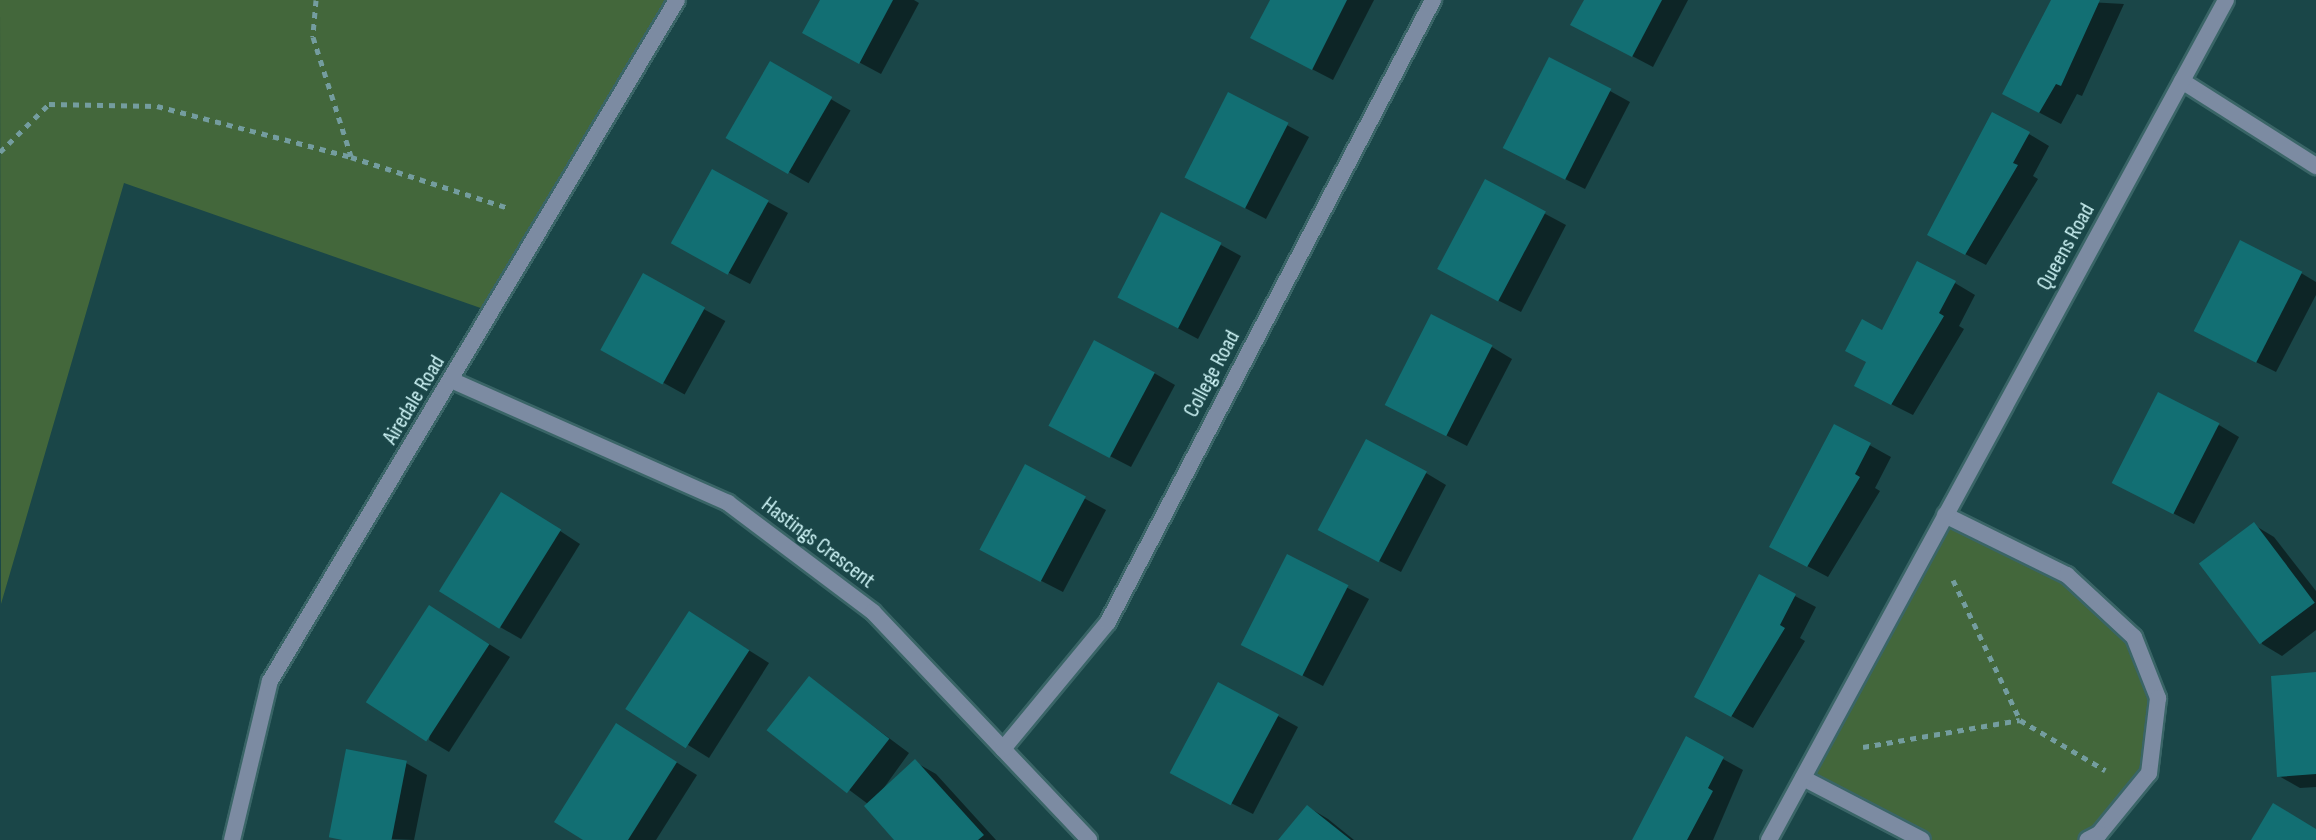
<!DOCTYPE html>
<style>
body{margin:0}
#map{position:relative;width:2316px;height:840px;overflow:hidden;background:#1a4648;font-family:"Sofia Sans Condensed",sans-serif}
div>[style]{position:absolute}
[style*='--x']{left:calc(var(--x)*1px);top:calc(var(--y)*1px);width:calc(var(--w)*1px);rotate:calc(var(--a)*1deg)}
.green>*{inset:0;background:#43673b}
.shadow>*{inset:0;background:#0007;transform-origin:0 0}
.building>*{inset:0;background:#126f73;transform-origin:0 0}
.path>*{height:5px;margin-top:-2.5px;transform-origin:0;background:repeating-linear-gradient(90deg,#749d9f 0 6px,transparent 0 12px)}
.roads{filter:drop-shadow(2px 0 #3a6567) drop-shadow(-2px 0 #3a6567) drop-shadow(0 2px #3a6567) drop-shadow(0 -2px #3a6567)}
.street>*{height:16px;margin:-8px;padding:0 8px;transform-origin:8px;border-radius:8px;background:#7c8ba2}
span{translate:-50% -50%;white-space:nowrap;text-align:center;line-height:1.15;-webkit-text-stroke:6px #1a4648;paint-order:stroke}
.street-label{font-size:22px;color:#cef4f6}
</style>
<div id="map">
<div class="green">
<i style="clip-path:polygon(0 0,677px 0,492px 312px,124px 183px,1px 604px)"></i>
<i style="clip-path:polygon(1945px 515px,2067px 575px,2134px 637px,2158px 698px,2149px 773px,2087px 840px,1922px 840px,1803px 778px)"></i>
</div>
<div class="shadow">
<i style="clip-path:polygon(822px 0,914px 0,919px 3px,881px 74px,825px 44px)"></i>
<i style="clip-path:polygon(1273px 0,1374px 0,1333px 80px,1273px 49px)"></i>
<i style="clip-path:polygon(1586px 0,1688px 0,1653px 67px,1594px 36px)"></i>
<i style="clip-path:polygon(2053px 0,2124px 4px,2082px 96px,2077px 94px,2061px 124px,2025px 105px)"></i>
<i style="left:770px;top:64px;width:93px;height:84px;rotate:30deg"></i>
<i style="clip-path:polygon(1610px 91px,1630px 102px,1585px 189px,1525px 159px)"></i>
<i style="clip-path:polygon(1229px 94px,1309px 137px,1266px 219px,1207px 188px)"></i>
<i style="clip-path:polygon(2029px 134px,2049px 146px,2033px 176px,2038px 179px,1986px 265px,1950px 246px)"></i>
<i style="clip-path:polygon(1486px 182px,1566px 225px,1521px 312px,1462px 282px)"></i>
<i style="clip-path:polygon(768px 202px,788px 213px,750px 284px,695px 255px)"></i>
<i style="clip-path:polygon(1221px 245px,1241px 256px,1198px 339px,1140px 308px)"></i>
<i style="clip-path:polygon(2301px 273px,2316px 282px,2316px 295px,2276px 372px,2216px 342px)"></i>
<i style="left:644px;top:276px;width:93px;height:84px;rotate:29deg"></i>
<i style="clip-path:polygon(1955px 283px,1975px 295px,1959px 326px,1964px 329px,1913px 415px,1877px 397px,1868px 362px,1883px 333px)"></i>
<i style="clip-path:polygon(1492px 347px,1512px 359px,1467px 446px,1407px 415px)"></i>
<i style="clip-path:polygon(1154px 373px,1175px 385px,1131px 467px,1073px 437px)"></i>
<i style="clip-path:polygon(2219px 425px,2239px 437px,2194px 524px,2134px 493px)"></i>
<i style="clip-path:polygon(1835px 426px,1891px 457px,1875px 488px,1880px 491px,1828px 577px,1792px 558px)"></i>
<i style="clip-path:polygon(1026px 467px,1106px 510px,1063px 592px,1004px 562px)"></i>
<i style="clip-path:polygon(1426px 473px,1446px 485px,1401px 572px,1341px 541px)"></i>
<i style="clip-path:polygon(522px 506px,580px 544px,521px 639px,500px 627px)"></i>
<i style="clip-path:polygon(2254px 525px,2274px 537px,2316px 591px,2316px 630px,2282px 656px,2262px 644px)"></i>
<i style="clip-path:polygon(1288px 557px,1369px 599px,1323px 686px,1264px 655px)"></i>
<i style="clip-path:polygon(1795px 596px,1816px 607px,1800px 638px,1805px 641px,1753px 728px,1717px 708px)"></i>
<i style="clip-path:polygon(450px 620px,510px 657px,449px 752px,429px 740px)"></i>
<i style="clip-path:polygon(710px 626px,769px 663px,709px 758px,630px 709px)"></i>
<i style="clip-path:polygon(2316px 674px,2316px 787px,2300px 788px,2279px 776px)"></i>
<i style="clip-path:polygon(810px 679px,909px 753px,878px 796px,915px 762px,936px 774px,996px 840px,897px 840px,868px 804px,769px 730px)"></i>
<i style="clip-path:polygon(1278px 716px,1298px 727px,1253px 814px,1193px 784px)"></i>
<i style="clip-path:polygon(637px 738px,697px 775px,656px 840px,587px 840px)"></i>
<i style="clip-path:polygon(1723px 759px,1743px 770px,1713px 840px,1634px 840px)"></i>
<i style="clip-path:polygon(406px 763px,427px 775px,414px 840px,331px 836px)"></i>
<i style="clip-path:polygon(1308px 807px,1328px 819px,1354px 840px,1281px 840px)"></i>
</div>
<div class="building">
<i style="clip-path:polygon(820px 0,893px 0,859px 64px,802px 33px)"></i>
<i style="clip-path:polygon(1270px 0,1347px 0,1312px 70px,1250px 38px)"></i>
<i style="clip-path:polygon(1584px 0,1662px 0,1632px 57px,1570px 25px)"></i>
<i style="clip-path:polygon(2051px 0,2100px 0,2061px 86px,2056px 84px,2039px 113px,2002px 94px)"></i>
<i style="left:1549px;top:57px;width:70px;height:102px;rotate:27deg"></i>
<i style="left:770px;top:61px;width:72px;height:89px;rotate:30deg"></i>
<i style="left:1228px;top:92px;width:68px;height:96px;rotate:27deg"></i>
<i style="clip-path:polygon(1992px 112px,2030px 132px,2013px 163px,2018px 165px,1965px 255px,1927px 235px)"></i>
<i style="left:712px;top:169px;width:65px;height:85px;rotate:29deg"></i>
<i style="left:1485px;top:179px;width:69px;height:102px;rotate:28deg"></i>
<i style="left:1161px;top:212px;width:68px;height:96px;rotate:27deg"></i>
<i style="left:2240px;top:240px;width:70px;height:102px;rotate:27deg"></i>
<i style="clip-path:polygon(1917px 261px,1956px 281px,1939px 313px,1944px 316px,1891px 405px,1854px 386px,1866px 362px,1845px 351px,1862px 319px,1882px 330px)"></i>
<i style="left:643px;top:273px;width:71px;height:88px;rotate:29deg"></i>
<i style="left:1431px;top:314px;width:69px;height:102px;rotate:27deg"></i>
<i style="left:1094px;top:340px;width:69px;height:97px;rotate:28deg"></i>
<i style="left:2158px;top:392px;width:69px;height:102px;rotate:27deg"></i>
<i style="clip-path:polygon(1834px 424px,1871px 443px,1855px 474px,1860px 477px,1807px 567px,1769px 547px)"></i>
<i style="left:1366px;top:439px;width:69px;height:103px;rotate:28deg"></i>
<i style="left:1025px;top:464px;width:69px;height:97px;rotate:28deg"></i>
<i style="left:501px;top:492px;width:71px;height:117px;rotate:32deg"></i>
<i style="left:2254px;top:522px;width:101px;height:69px;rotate:53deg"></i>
<i style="left:1287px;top:554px;width:69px;height:102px;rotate:27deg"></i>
<i style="clip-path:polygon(1759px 574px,1796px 594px,1780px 625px,1785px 628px,1731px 717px,1694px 697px)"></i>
<i style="left:429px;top:605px;width:72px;height:116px;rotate:33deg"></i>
<i style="left:689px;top:611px;width:72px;height:117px;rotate:33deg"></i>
<i style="clip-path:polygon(2316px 672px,2316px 774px,2277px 777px,2271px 676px)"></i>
<i style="left:809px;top:676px;width:102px;height:69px;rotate:38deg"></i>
<i style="left:1218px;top:682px;width:69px;height:103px;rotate:28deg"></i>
<i style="clip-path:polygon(616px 723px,677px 762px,628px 840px,583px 840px,554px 822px)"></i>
<i style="clip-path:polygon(1686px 736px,1724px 757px,1708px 788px,1713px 791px,1687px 840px,1632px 840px)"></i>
<i style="left:346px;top:749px;width:62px;height:90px;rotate:11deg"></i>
<i style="clip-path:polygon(915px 759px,984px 835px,978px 840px,894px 840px,864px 806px)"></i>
<i style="clip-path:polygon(2273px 803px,2316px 829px,2316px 840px,2251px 840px)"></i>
<i style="clip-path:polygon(1307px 805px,1351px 840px,1278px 840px)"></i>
</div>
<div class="path">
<i style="--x:316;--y:0;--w:37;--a:95"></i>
<i style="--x:313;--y:37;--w:125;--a:72.3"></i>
<i style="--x:0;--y:152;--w:69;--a:-44.4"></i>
<i style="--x:49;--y:104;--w:108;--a:1.1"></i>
<i style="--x:157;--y:106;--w:201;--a:14.7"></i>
<i style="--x:351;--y:157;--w:166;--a:17.9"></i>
<i style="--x:1953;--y:580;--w:155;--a:64.4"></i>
<i style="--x:2020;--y:720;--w:99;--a:30.5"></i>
<i style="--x:1863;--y:747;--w:159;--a:-9.8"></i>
</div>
<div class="roads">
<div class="street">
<i style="--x:2182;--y:81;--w:159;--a:32.4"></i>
<i style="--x:451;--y:380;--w:303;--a:23.9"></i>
<i style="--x:728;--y:503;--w:181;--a:36.9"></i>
<i style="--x:873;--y:612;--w:314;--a:46.5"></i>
<i style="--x:1945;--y:515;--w:136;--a:26.2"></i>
<i style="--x:2067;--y:575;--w:91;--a:42.8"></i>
<i style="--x:2134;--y:637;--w:66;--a:68.5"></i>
<i style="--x:2158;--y:698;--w:76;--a:96.8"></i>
<i style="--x:2149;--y:773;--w:79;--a:129.3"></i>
<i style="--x:2099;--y:834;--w:13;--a:153"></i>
<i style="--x:1003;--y:749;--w:165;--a:-50.4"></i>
<i style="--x:1108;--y:622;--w:702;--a:-62.41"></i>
<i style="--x:1803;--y:778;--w:134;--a:27.5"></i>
<i style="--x:232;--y:840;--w:163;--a:-76.6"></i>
<i style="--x:270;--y:681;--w:793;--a:-59.14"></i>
<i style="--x:1769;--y:840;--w:956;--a:-61.45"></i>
</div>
</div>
<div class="street-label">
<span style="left:2066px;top:247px;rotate:-61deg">Queens Road</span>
<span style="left:1212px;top:374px;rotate:-62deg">College Road</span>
<span style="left:414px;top:400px;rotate:-59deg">Airedale Road</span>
<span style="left:818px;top:543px;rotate:37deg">Hastings Crescent</span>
</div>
</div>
